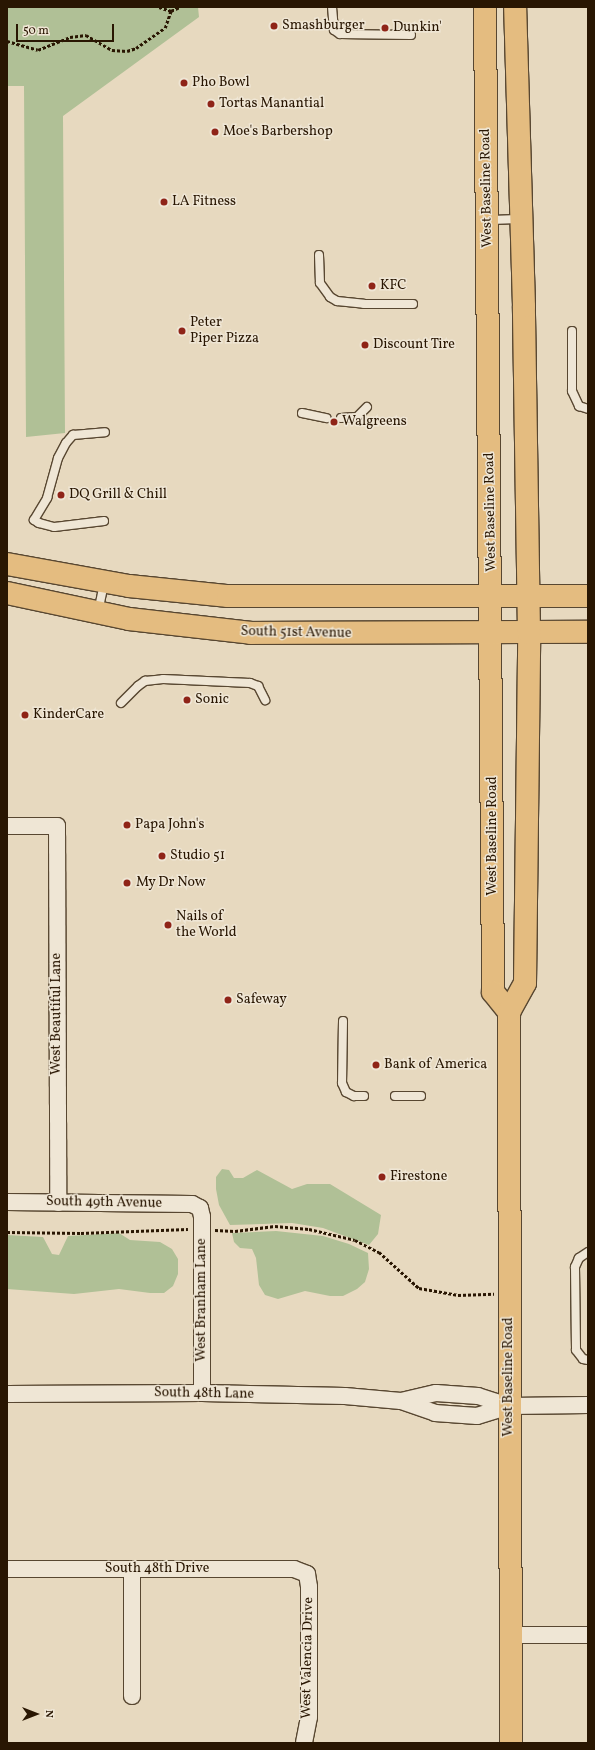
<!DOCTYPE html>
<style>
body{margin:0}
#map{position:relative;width:595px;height:1750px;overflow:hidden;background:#e7d9bf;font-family:Vollkorn,serif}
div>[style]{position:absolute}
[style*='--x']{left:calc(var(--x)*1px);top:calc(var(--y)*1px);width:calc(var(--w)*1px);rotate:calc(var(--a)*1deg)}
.green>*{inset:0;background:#b0c096}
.path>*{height:2.5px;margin-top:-1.25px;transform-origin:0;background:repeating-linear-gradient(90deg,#291602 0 3px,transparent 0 5px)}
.roads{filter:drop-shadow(1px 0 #584731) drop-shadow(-1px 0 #584731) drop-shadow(0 1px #584731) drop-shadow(0 -1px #584731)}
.lane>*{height:8px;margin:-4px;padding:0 4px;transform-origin:4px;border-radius:4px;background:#efe6d5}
.street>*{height:16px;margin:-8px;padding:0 8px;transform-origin:8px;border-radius:8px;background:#efe6d5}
.primary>*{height:22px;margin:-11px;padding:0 11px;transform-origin:11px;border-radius:11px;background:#e4bc80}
.dots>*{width:11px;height:11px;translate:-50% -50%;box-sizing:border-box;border:2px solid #efe6d5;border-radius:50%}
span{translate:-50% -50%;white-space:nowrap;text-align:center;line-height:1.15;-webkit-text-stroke:3px #efe6d5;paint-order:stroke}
.poi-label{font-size:14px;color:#291602}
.left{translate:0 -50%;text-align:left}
.street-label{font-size:14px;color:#291602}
.frame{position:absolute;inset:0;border:8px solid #291602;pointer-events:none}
.north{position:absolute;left:16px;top:1694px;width:40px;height:40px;-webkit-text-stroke:3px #efe6d5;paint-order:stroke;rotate:90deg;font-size:11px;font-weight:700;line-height:16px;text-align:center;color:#291602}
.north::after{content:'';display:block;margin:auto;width:14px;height:18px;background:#291602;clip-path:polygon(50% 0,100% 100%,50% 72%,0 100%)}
.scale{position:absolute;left:16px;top:24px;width:98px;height:18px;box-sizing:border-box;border:2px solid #291602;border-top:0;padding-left:5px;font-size:12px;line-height:14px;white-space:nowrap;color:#291602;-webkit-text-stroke:3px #efe6d5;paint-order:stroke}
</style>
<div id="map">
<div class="green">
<i style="clip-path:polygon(7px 7px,198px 7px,199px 17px,63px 116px,65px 433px,26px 437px,24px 86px,7px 86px)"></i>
<i style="clip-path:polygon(222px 1169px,229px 1170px,234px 1178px,243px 1178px,257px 1170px,292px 1189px,307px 1184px,330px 1184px,381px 1215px,378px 1234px,369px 1245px,323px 1228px,292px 1223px,230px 1225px,219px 1205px,216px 1189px,216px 1177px)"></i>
<i style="clip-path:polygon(276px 1231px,323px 1236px,349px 1244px,368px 1253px,369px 1269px,365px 1282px,357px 1289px,343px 1296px,330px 1296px,305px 1291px,278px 1299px,265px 1295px,259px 1285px,256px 1258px,252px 1249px,240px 1248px,234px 1242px,232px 1233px)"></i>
<i style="clip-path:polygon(119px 1233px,130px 1240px,160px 1242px,172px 1249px,178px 1259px,178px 1274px,173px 1286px,164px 1293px,150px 1293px,119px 1289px,74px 1294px,7px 1289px,7px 1235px,43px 1237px,52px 1254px,59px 1255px,68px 1236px)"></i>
</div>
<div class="path">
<i style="--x:159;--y:7;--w:13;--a:18"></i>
<i style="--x:171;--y:11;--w:10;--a:-24"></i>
<i style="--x:7;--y:41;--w:32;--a:16"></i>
<i style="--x:38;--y:50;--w:35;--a:-22"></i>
<i style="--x:70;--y:37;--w:16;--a:-7"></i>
<i style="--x:86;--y:35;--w:30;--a:30"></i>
<i style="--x:112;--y:50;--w:15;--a:4"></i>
<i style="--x:127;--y:51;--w:9;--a:-18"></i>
<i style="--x:136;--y:48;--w:35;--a:-35"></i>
<i style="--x:165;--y:28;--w:18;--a:-71"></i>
<i style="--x:215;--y:1230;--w:20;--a:3"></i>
<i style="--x:235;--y:1231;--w:40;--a:-7.1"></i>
<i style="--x:275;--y:1226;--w:34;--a:5"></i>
<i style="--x:309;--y:1229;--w:47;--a:13.4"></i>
<i style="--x:355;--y:1240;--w:27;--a:27"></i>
<i style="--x:379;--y:1252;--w:54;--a:42"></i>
<i style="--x:419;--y:1288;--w:40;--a:10"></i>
<i style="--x:458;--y:1295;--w:36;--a:-2"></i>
<i style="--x:7;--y:1232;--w:74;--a:0.8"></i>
<i style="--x:81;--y:1233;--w:107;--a:-2.1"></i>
</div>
<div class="roads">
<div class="lane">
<i style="--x:332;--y:7;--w:23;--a:85"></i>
<i style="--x:334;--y:30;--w:7;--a:34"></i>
<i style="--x:340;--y:34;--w:71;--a:0.8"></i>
<i style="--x:489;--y:220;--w:31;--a:-2"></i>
<i style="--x:319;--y:255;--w:28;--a:88"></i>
<i style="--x:320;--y:283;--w:17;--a:54"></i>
<i style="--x:330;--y:297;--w:8;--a:30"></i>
<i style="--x:337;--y:301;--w:27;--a:6"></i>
<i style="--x:364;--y:304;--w:49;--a:0"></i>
<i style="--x:572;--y:331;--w:60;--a:90"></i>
<i style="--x:572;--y:391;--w:17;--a:65"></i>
<i style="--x:579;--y:406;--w:9;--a:18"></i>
<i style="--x:302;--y:413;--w:25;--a:12"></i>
<i style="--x:341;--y:418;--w:16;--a:-4"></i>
<i style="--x:357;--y:417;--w:14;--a:-45"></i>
<i style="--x:104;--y:521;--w:50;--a:173.2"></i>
<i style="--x:54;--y:527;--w:16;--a:-165"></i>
<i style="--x:39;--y:523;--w:6;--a:-149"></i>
<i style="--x:34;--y:520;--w:26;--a:-59"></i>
<i style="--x:47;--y:498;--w:41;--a:-74.6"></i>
<i style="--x:58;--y:458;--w:17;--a:-62"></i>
<i style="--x:66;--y:443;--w:11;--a:-49"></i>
<i style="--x:73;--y:435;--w:32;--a:-5"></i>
<i style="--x:98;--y:612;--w:30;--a:-78"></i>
<i style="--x:121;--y:703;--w:24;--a:-45"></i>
<i style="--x:138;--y:686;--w:9;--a:-36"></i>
<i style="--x:145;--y:681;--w:18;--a:-6"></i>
<i style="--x:163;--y:679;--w:87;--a:2.6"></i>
<i style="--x:250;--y:683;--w:9;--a:21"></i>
<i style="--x:258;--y:686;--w:16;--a:63"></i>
<i style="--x:343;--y:1021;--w:62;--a:90.9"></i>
<i style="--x:342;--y:1083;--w:10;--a:66"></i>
<i style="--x:346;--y:1092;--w:9;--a:27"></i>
<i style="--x:354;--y:1096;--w:10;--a:0"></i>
<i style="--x:395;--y:1096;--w:26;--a:0"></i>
<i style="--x:588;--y:1252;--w:11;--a:146"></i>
<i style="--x:579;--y:1258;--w:10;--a:114"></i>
<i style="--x:575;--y:1267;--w:83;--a:89.3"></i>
<i style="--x:576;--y:1350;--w:11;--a:52"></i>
<i style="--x:583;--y:1359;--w:5;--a:11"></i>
</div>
<div class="street">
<i style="--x:7;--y:826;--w:50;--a:0"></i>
<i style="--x:57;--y:826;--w:377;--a:89.8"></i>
<i style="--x:7;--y:1202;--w:185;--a:0.6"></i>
<i style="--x:192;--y:1204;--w:9;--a:27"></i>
<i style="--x:200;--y:1208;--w:9;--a:77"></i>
<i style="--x:202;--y:1217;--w:176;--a:90"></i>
<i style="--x:7;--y:1394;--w:195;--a:-0.3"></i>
<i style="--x:202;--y:1393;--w:143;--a:1.2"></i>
<i style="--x:345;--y:1396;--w:56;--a:5.1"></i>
<i style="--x:401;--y:1401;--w:36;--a:19"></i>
<i style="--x:435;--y:1413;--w:42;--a:4.1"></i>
<i style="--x:477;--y:1416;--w:34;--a:-17"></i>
<i style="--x:509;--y:1406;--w:79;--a:-0.7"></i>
<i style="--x:401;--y:1401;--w:36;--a:-13"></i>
<i style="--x:436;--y:1393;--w:42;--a:4.1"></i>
<i style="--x:478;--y:1396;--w:33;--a:18"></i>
<i style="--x:7;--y:1569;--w:287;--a:0"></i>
<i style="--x:294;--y:1569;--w:14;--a:21"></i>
<i style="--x:307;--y:1574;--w:13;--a:81"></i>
<i style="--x:309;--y:1587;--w:130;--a:90"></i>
<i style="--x:309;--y:1717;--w:26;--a:101"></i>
<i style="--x:132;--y:1569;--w:127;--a:90"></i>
<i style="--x:510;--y:1635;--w:78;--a:0"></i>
</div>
<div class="primary">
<i style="--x:485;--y:7;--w:985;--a:89.53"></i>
<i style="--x:493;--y:992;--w:26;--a:51"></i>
<i style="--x:7;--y:564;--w:124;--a:10.2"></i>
<i style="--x:129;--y:586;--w:100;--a:5.8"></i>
<i style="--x:228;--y:596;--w:360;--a:0"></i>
<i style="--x:7;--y:593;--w:125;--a:12"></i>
<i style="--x:129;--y:619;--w:123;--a:6.5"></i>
<i style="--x:251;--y:633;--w:337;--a:-0.2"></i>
<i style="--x:511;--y:1743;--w:731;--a:-90.16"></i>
<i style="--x:509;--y:1012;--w:33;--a:-61"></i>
<i style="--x:525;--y:983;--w:350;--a:-89.3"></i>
<i style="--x:529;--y:633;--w:327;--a:-90.9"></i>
<i style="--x:524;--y:306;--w:299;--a:-91.7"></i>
</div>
</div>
<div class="dots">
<i style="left:274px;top:26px;background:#8f2418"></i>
<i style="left:385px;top:28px;background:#8f2418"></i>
<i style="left:184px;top:83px;background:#8f2418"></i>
<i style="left:211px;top:104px;background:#8f2418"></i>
<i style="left:215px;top:132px;background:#8f2418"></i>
<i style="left:164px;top:202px;background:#8f2418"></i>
<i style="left:372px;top:286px;background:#8f2418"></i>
<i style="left:182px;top:331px;background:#8f2418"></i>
<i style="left:365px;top:345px;background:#8f2418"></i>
<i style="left:334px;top:422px;background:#8f2418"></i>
<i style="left:61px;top:495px;background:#8f2418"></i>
<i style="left:187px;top:700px;background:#8f2418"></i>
<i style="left:25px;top:715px;background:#8f2418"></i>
<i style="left:127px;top:825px;background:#8f2418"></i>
<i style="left:162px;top:856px;background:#8f2418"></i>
<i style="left:127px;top:883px;background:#8f2418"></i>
<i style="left:168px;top:925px;background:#8f2418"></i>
<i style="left:228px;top:1000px;background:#8f2418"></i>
<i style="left:376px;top:1065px;background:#8f2418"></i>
<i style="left:382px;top:1177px;background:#8f2418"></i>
</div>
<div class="poi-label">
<span class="left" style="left:282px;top:26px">Smashburger</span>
<span class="left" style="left:393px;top:28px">Dunkin'</span>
<span class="left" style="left:192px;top:83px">Pho Bowl</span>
<span class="left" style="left:219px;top:104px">Tortas Manantial</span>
<span class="left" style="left:223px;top:132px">Moe's Barbershop</span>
<span class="left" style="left:172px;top:202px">LA Fitness</span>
<span class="left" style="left:380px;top:286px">KFC</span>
<span class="left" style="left:190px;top:331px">Peter<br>Piper Pizza</span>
<span class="left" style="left:373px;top:345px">Discount Tire</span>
<span class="left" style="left:342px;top:422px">Walgreens</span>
<span class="left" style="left:69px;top:495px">DQ Grill &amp; Chill</span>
<span class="left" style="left:195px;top:700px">Sonic</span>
<span class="left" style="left:33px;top:715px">KinderCare</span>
<span class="left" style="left:135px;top:825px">Papa John's</span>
<span class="left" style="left:170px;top:856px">Studio 51</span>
<span class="left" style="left:136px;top:883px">My Dr Now</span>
<span class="left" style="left:176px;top:925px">Nails of<br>the World</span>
<span class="left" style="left:236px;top:1000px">Safeway</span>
<span class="left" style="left:384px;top:1065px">Bank of America</span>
<span class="left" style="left:390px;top:1177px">Firestone</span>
</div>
<div class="street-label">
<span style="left:487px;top:188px;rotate:-91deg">West Baseline Road</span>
<span style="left:491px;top:512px;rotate:-91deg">West Baseline Road</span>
<span style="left:296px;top:633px;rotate:1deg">South 51st Avenue</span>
<span style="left:493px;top:836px;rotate:-90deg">West Baseline Road</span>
<span style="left:57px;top:1014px;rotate:-90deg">West Beautiful Lane</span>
<span style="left:104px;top:1203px;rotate:1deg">South 49th Avenue</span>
<span style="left:202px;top:1300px;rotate:-90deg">West Branham Lane</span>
<span style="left:509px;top:1377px;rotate:-90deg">West Baseline Road</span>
<span style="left:204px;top:1394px;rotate:1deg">South 48th Lane</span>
<span style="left:157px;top:1569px">South 48th Drive</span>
<span style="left:308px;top:1658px;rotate:-89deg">West Valencia Drive</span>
</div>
<div class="frame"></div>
<div class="north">N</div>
<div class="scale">50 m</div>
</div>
